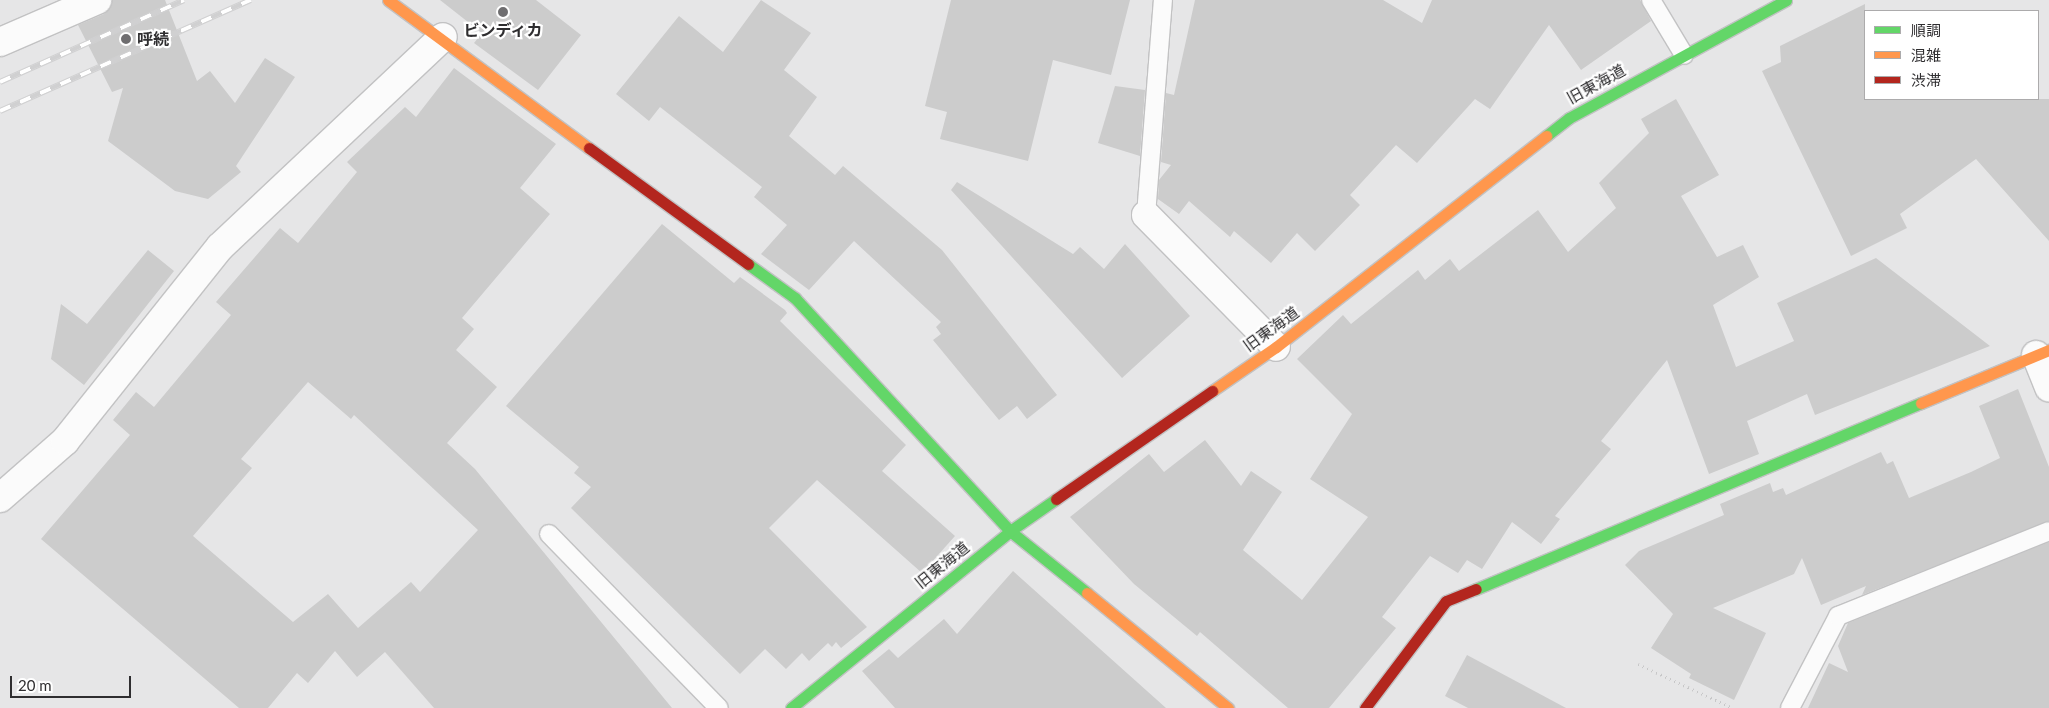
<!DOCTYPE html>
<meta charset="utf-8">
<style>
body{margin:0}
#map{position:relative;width:2049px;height:708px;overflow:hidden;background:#e6e6e7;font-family:Lato,"Noto Sans JP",sans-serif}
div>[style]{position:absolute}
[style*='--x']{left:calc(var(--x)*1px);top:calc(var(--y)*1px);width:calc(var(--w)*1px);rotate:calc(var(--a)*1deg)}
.building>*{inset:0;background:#ccc}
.path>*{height:3px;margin-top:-1.5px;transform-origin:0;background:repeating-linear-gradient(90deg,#c7c7c8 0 1px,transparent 0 5px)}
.roads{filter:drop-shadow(1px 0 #c2c2c3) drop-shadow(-1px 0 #c2c2c3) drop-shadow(0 1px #c2c2c3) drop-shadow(0 -1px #c2c2c3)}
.lane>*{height:18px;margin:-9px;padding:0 9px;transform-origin:9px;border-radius:9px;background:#fbfbfb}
.street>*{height:28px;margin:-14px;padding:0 14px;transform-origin:14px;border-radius:14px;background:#fbfbfb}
.fast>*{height:11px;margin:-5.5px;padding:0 5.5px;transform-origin:5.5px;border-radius:5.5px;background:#63d668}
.slow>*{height:11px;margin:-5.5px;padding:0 5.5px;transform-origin:5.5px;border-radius:5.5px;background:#ff974d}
.jam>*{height:11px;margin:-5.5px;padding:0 5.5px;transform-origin:5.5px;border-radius:5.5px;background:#b3261e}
.rail>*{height:5.5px;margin-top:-2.75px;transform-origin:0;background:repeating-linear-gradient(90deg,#fff 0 11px,#d0d0d1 0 22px);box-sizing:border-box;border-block:1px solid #d0d0d1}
.dots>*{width:14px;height:14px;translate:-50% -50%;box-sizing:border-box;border:2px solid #fff;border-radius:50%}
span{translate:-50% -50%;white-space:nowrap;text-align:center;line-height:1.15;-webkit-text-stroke:4.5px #fff;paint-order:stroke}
.poi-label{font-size:16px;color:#2f2e30;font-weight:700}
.left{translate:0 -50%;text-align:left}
.street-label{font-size:16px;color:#2f2e30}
.legend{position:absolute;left:1864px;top:10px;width:175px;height:90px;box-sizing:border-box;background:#fff;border:1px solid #acabac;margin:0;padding:6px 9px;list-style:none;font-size:15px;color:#2f2e30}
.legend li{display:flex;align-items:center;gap:10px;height:25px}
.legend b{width:25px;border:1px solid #acabac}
.scale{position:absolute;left:10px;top:676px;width:121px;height:22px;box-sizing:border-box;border:2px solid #2f2e30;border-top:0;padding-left:6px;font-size:15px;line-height:18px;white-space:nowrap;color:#2f2e30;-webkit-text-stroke:4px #fff;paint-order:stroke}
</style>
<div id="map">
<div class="building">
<i style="clip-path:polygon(112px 0,165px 0,197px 81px,210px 71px,235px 103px,265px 58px,295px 77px,236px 166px,241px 172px,208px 199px,175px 191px,108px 141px,123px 88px,112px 92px,78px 25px,104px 14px)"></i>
<i style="clip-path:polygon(440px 0,536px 0,581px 35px,538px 90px,474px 43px,482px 33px)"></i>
<i style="clip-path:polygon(761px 0,811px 33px,784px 70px,817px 97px,789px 136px,835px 175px,843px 166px,942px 250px,1057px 395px,1027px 419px,1017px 406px,999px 420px,933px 340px,941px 334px,936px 327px,941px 322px,854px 241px,809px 290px,761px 254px,787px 225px,754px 197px,762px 187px,660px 107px,649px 121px,616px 94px,679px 16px,723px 52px)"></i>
<i style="clip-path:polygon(951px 0,1130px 0,1111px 75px,1053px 60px,1028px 161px,940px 139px,947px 112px,925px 106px)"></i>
<i style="clip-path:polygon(1195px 0,1383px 0,1422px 23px,1432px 0,1640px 0,1651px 21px,1581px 70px,1549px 25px,1490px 109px,1475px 99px,1417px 163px,1396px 145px,1350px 195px,1360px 205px,1315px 251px,1297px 233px,1271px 263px,1234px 231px,1230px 237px,1189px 201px,1179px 214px,1158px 199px,1159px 180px,1171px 165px,1161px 162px,1166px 93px,1174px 95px)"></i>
<i style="clip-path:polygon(1865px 4px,1865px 99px,2049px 99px,2049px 241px,1976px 159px,1900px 214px,1907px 228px,1851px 256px,1762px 71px,1781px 62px,1780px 46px)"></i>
<i style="clip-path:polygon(evenodd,454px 68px,556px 144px,520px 188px,550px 214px,462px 318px,474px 329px,456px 350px,497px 387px,447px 443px,475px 469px,672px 708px,434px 708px,385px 652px,357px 677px,335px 651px,308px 683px,297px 673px,268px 708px,239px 708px,41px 539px,130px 435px,113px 420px,136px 392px,154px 407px,231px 315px,216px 302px,280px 228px,298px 243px,357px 172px,347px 162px,405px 107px,416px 117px,454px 68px,308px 382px,351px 419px,354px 415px,478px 530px,420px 592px,411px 582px,358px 628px,328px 594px,293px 622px,193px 536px,252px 468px,241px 459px,308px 382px)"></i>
<i style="clip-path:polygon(1115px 86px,1145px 90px,1140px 156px,1098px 143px)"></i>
<i style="clip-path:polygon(1676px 99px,1719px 175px,1681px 196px,1717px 257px,1743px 245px,1759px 277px,1713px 305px,1736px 367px,1794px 341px,1777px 303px,1876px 258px,1990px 346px,1815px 415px,1807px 394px,1747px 421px,1759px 454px,1709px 474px,1667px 360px,1601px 441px,1611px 449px,1555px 516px,1560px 519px,1541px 544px,1512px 522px,1482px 569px,1467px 560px,1458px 573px,1430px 556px,1382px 617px,1396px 628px,1329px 708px,1288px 708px,1200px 632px,1197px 636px,1134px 584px,1070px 517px,1149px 454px,1164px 472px,1205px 440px,1241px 486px,1251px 471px,1282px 492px,1243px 550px,1302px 600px,1368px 517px,1310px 479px,1352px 414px,1297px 359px,1343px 315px,1351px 324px,1418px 270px,1425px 280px,1450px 259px,1459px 271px,1538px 210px,1568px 252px,1616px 208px,1599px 183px,1649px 133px,1641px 119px)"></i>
<i style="clip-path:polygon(957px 182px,1073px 254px,1080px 247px,1104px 269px,1125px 244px,1190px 316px,1122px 378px,951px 190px)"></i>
<i style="clip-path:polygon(662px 224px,734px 283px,740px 277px,785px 310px,787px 313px,780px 321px,906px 445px,882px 471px,955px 536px,922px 573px,817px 480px,769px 528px,867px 627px,841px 648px,836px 642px,832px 647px,828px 643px,809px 661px,802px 653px,786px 669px,765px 649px,740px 674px,571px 508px,591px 487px,574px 473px,579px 467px,506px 406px)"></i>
<i style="clip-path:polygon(148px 250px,174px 271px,84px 385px,51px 359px,61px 304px,87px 324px)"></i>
<i style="clip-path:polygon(2018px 389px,2049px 467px,2049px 521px,1862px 595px,1866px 586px,1821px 605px,1802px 558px,1794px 574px,1713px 608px,1766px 633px,1734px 700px,1689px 678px,1691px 674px,1651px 648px,1673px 614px,1625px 565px,1639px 551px,1724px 515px,1720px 504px,1770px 483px,1773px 492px,1783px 488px,1786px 495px,1881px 452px,1887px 464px,1893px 461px,1909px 498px,1971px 472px,2000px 458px,1979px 406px)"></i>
<i style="clip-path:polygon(2049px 542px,2049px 708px,1808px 708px,1829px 663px,1848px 672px,1838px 646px,1848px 623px)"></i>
<i style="clip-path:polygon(1013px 571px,1166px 708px,895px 708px,862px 671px,889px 649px,898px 658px,944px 619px,957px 634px)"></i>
<i style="clip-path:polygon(1467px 655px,1566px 708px,1468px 708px,1445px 696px)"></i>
</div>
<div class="path">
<i style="--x:1638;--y:664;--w:105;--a:24.9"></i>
</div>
<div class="roads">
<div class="lane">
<i style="--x:1651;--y:0;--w:64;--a:59"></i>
<i style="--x:1146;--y:215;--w:216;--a:-85.5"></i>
<i style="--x:549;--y:534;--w:243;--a:45.7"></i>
<i style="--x:1790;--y:708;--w:104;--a:-62.4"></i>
<i style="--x:1838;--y:616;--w:227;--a:-21.9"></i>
</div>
<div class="street">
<i style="--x:0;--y:42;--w:106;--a:-23.4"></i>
<i style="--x:1146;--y:215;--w:185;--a:45.4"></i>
<i style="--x:2036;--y:355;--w:35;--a:68"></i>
<i style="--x:0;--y:498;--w:86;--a:-41.2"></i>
<i style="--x:65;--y:441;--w:248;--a:-51.4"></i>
<i style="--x:220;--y:247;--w:306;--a:-43.3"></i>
</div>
<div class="fast">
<i style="--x:1546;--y:136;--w:29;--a:-38"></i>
<i style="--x:1569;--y:118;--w:247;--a:-28.5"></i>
<i style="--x:748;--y:264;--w:58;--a:35.9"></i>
<i style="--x:795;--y:298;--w:317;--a:47.3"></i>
<i style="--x:1010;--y:531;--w:99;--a:38.8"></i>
<i style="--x:1476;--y:589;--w:482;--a:-22.7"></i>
<i style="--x:791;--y:708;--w:282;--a:-38.9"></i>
<i style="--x:1010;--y:531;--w:56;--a:-34.8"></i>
</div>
<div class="slow">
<i style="--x:388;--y:0;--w:250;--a:36.4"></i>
<i style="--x:1212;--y:391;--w:78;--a:-34.5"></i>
<i style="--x:1276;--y:347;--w:343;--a:-38"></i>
<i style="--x:1921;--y:403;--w:139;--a:-22.5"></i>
<i style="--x:1087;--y:593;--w:182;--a:39.2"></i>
</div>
<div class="jam">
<i style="--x:589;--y:148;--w:197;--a:36.1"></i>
<i style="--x:1056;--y:499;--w:190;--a:-34.7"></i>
<i style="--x:1365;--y:708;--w:134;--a:-52.9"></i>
<i style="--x:1446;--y:601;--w:32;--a:-22"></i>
</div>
</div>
<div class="rail">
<i style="--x:0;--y:82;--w:201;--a:-24"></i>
<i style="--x:0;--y:111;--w:274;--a:-23.9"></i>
</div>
<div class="dots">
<i style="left:503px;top:12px;background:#6f6e70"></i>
<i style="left:126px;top:39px;background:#6f6e70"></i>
</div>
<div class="poi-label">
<span style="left:503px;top:30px">ビンディカ</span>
<span class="left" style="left:137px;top:39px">呼続</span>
</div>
<div class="street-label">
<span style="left:1596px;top:84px;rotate:-29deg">旧東海道</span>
<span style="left:1271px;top:329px;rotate:-36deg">旧東海道</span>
<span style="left:942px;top:565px;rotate:-39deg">旧東海道</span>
</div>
<ul class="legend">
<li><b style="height:6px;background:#63d668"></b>順調</li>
<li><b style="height:6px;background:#ff974d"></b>混雑</li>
<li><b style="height:6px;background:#b3261e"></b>渋滞</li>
</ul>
<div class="scale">20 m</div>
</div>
